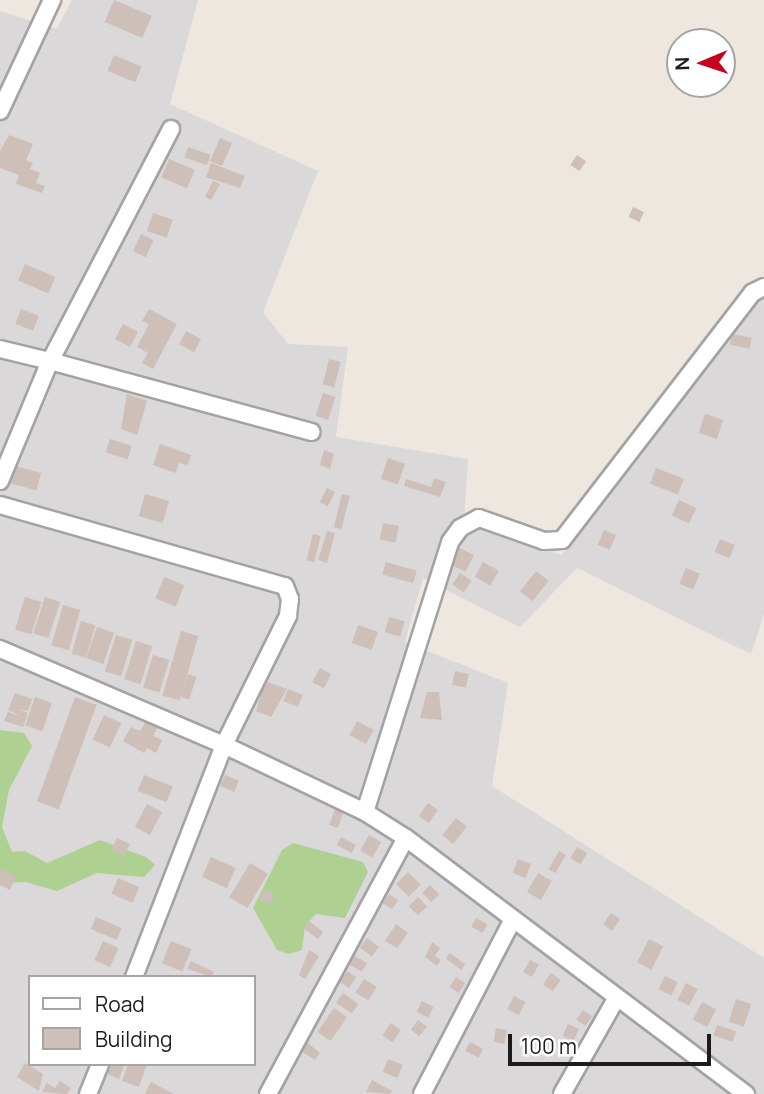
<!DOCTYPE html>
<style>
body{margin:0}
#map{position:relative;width:764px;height:1094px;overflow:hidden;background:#eee7e0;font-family:Manrope,sans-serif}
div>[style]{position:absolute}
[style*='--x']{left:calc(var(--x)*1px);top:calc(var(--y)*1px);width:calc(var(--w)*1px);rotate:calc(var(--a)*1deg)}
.residential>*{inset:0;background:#dad8d9}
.forest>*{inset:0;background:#aed191}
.building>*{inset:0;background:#cebfb9;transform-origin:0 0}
.roads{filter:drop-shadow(2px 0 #a3a3a3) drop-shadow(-2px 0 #a3a3a3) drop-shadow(0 2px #a3a3a3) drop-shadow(0 -2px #a3a3a3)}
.minor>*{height:16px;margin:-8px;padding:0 8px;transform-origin:8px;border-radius:8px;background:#fff}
span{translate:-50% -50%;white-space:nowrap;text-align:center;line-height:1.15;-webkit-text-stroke:5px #fff;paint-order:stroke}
.legend{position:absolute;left:28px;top:975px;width:228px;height:91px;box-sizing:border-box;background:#fff;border:2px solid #a4a4a4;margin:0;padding:9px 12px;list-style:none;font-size:21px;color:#1c1c1c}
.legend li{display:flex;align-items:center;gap:14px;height:35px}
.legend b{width:35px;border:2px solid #a4a4a4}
.north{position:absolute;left:666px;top:28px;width:70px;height:70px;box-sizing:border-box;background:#fff;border:2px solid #a4a4a4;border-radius:50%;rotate:268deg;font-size:19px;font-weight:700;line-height:28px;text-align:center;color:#1c1c1c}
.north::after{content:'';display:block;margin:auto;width:24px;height:32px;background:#c70020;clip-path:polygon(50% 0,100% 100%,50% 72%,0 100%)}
.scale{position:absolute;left:508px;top:1034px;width:203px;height:32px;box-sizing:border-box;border:4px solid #1c1c1c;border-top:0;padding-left:9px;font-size:21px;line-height:24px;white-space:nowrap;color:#1c1c1c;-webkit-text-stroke:5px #fff;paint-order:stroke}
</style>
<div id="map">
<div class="residential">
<i style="clip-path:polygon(evenodd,72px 0,198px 0,170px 104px,318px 171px,263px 312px,288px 344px,348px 347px,336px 437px,468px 459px,464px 522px,561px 555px,764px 289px,764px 614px,751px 654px,577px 568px,520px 627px,423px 578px,405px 642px,508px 683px,492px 786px,764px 958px,764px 1094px,0 1094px,0 11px,57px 29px,72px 0,30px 977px,254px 977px,254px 1064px,30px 1064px,30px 977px)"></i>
</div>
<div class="forest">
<i style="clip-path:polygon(0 730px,24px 733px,32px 746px,9px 790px,2px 827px,12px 852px,25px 851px,47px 863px,100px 840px,146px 857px,155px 865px,144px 877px,97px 873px,57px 891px,25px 882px,0 883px)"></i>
<i style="clip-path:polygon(293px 843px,363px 862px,368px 872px,345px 918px,316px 914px,305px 926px,302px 950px,289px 954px,277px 950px,253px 908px,282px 850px)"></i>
</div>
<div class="building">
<i style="left:114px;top:0;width:41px;height:24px;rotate:23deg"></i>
<i style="left:114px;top:55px;width:30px;height:17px;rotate:23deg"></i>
<i style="clip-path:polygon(9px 135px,33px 144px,26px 160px,33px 163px,30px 169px,40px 173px,36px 183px,45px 186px,42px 193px,16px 184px,19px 175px,0 168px,0 151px)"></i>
<i style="left:220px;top:138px;width:13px;height:25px;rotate:23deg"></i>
<i style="left:188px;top:147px;width:24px;height:11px;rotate:19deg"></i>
<i style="left:577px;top:155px;width:11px;height:12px;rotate:34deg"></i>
<i style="left:169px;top:159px;width:28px;height:20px;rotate:23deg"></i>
<i style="clip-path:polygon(211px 163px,245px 176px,240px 188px,206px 177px)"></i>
<i style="clip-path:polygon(213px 181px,220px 184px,211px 200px,205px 197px)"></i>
<i style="left:633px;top:207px;width:12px;height:11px;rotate:24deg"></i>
<i style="left:153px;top:213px;width:21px;height:19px;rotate:19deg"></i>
<i style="left:141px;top:234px;width:14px;height:19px;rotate:25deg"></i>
<i style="left:25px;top:264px;width:33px;height:18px;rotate:23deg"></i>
<i style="left:21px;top:309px;width:19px;height:16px;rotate:21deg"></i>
<i style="clip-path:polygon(149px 309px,177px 324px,153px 369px,142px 363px,148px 353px,137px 347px,149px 324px,142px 321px)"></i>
<i style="left:123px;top:324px;width:17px;height:17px;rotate:28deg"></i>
<i style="left:186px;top:331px;width:17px;height:15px;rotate:28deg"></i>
<i style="left:732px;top:334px;width:20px;height:11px;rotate:11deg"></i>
<i style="left:329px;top:359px;width:12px;height:26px;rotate:14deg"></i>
<i style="left:323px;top:393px;width:13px;height:24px;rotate:18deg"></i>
<i style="clip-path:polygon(127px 394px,147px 401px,137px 435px,121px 429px)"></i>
<i style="left:705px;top:414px;width:19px;height:20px;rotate:18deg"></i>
<i style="left:110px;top:439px;width:23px;height:14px;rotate:18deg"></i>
<i style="clip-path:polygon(160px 444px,191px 455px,188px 465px,179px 463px,176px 473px,153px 465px)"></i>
<i style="clip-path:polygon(324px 450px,334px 454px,330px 469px,320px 465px)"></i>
<i style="left:388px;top:458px;width:18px;height:22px;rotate:19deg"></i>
<i style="left:15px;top:466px;width:27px;height:18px;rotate:15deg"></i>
<i style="left:656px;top:468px;width:30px;height:17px;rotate:21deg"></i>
<i style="clip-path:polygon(434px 478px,446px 482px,440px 497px,404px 486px,406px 479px,431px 487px)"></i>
<i style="left:327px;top:488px;width:9px;height:16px;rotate:27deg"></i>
<i style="left:145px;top:494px;width:25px;height:23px;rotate:16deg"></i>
<i style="left:342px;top:494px;width:8px;height:34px;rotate:14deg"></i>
<i style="left:679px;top:500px;width:19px;height:17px;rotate:25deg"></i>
<i style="left:383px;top:523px;width:16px;height:17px;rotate:11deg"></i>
<i style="left:604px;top:530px;width:13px;height:16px;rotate:23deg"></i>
<i style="clip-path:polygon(327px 531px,335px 533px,327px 563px,318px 560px)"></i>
<i style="left:313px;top:534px;width:8px;height:27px;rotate:14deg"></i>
<i style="left:720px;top:539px;width:16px;height:14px;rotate:22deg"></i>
<i style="left:458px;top:547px;width:18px;height:19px;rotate:27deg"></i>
<i style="left:386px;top:562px;width:32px;height:13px;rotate:16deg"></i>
<i style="left:483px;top:562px;width:18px;height:17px;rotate:29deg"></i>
<i style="left:686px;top:568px;width:15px;height:17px;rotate:23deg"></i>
<i style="left:536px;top:571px;width:16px;height:26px;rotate:38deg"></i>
<i style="left:460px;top:573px;width:14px;height:14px;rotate:34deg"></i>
<i style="left:164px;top:577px;width:22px;height:23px;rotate:22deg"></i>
<i style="left:25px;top:597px;width:17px;height:34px;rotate:17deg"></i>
<i style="left:45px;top:597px;width:16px;height:38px;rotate:18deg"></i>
<i style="left:63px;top:605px;width:18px;height:42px;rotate:16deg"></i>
<i style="left:389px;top:617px;width:16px;height:16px;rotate:15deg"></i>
<i style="left:81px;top:621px;width:15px;height:34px;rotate:16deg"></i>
<i style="left:358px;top:625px;width:21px;height:19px;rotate:19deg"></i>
<i style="left:97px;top:627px;width:18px;height:33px;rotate:19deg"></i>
<i style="left:181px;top:631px;width:18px;height:67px;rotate:16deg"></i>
<i style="left:116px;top:635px;width:17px;height:38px;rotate:17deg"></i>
<i style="left:136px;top:641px;width:17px;height:40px;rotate:17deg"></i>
<i style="left:153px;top:655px;width:17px;height:34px;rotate:17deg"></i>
<i style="left:320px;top:668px;width:13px;height:16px;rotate:29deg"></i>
<i style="left:455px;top:671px;width:14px;height:14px;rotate:12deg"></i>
<i style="left:188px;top:674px;width:9px;height:24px;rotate:18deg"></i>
<i style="clip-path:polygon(265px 681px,287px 689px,271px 717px,256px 711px)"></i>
<i style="left:288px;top:689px;width:16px;height:13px;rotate:22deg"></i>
<i style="clip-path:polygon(427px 692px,439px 692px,442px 720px,420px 718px)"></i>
<i style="clip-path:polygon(15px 693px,32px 699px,28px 711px,18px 709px,28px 713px,23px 727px,4px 721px,8px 712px,21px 716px,8px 710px)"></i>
<i style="left:35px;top:697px;width:18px;height:30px;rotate:19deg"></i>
<i style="left:75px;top:697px;width:23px;height:111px;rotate:20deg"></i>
<i style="left:104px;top:715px;width:19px;height:27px;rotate:25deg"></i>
<i style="clip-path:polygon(146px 721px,158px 727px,153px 736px,162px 740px,156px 753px,147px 748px,144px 753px,123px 741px,131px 727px,140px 731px)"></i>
<i style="left:357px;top:721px;width:19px;height:16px;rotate:28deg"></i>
<i style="left:144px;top:775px;width:31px;height:17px;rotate:22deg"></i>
<i style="left:225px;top:775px;width:15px;height:12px;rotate:23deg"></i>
<i style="left:428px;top:803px;width:12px;height:16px;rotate:35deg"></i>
<i style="left:147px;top:804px;width:17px;height:26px;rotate:28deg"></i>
<i style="left:335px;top:808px;width:9px;height:18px;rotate:18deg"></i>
<i style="left:456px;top:818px;width:14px;height:22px;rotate:39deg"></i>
<i style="left:369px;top:835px;width:14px;height:18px;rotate:30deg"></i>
<i style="left:341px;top:837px;width:17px;height:9px;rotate:28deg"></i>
<i style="left:117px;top:838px;width:14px;height:13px;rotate:25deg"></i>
<i style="left:577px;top:847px;width:12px;height:13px;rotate:31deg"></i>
<i style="left:559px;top:851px;width:8px;height:21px;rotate:30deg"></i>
<i style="left:211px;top:857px;width:27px;height:22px;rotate:24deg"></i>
<i style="left:518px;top:859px;width:14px;height:15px;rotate:21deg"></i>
<i style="left:250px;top:863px;width:21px;height:40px;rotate:31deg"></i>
<i style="clip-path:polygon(0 869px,16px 876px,10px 890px,0 885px)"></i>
<i style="left:408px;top:872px;width:18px;height:17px;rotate:45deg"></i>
<i style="left:538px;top:873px;width:16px;height:22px;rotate:30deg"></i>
<i style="left:118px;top:878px;width:23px;height:17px;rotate:23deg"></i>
<i style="left:430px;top:885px;width:13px;height:11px;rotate:45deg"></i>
<i style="left:266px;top:889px;width:11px;height:12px;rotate:34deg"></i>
<i style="left:389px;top:894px;width:11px;height:11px;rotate:34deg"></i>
<i style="left:418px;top:897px;width:13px;height:13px;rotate:45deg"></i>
<i style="left:611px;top:913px;width:11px;height:14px;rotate:34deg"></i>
<i style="left:96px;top:917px;width:28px;height:13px;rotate:23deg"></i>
<i style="left:476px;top:918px;width:13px;height:10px;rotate:29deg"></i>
<i style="left:309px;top:921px;width:18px;height:9px;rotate:38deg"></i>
<i style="clip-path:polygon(396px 924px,408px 933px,397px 948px,385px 941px)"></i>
<i style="left:367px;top:938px;width:15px;height:12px;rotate:37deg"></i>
<i style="left:649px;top:939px;width:16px;height:26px;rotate:27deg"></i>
<i style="left:103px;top:941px;width:17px;height:21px;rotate:24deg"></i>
<i style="left:171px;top:941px;width:22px;height:24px;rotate:22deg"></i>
<i style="clip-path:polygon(432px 942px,440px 948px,435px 956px,441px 960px,437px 966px,425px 957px)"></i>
<i style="clip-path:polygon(309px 950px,319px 956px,305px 979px,299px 975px)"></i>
<i style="left:450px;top:953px;width:19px;height:7px;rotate:36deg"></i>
<i style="left:353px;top:955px;width:16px;height:10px;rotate:30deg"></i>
<i style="left:530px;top:960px;width:10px;height:14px;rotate:29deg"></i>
<i style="clip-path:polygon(191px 961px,214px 972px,212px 977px,187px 969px)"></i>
<i style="left:347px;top:971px;width:11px;height:13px;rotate:34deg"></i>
<i style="left:551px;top:973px;width:12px;height:14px;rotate:35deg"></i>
<i style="left:665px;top:976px;width:14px;height:15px;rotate:25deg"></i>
<i style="left:456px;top:977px;width:11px;height:12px;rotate:34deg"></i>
<i style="left:364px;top:979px;width:15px;height:16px;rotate:32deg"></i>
<i style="left:686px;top:983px;width:13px;height:19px;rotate:27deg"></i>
<i style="left:343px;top:993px;width:19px;height:12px;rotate:35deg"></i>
<i style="left:514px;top:996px;width:13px;height:15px;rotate:27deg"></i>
<i style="left:736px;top:999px;width:16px;height:24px;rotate:18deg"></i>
<i style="left:422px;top:1001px;width:13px;height:12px;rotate:27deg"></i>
<i style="left:702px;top:1002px;width:16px;height:20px;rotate:27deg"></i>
<i style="left:334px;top:1008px;width:16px;height:29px;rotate:35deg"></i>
<i style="left:583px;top:1010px;width:11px;height:12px;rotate:34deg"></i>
<i style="left:418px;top:1020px;width:11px;height:12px;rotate:38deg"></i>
<i style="left:391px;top:1023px;width:12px;height:15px;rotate:35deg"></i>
<i style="left:568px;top:1024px;width:12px;height:13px;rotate:24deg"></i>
<i style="left:717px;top:1025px;width:20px;height:11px;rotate:18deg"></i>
<i style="left:496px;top:1028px;width:11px;height:14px;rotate:10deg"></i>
<i style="clip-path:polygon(304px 1040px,320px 1053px,315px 1060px,298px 1049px)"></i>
<i style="left:470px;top:1042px;width:15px;height:10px;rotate:28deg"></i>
<i style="left:388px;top:1059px;width:16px;height:14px;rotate:22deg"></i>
<i style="clip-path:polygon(25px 1063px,43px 1074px,39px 1091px,17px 1077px)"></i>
<i style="clip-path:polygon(109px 1064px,125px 1064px,119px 1079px,105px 1073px)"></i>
<i style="clip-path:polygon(128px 1064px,147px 1064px,139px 1087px,122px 1081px)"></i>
<i style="clip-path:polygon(372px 1080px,392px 1091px,390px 1094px,366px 1092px)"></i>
<i style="clip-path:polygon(60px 1081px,71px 1088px,67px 1094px,42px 1092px,47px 1083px,55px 1088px)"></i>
<i style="clip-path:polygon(151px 1082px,174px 1094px,145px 1094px)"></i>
</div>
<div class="roads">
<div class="minor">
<i style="--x:0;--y:111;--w:123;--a:-64.9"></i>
<i style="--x:171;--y:129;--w:262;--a:117.5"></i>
<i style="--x:50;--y:361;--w:271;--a:15.2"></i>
<i style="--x:0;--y:349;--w:51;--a:13.5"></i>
<i style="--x:50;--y:361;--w:130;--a:112.6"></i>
<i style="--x:0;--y:505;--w:296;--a:15.9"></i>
<i style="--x:285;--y:586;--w:14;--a:69"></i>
<i style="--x:290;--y:599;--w:17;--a:97"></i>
<i style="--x:288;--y:616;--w:144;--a:116.4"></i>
<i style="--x:224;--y:745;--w:249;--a:111.2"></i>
<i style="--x:0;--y:649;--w:244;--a:23.2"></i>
<i style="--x:224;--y:745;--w:156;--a:25.4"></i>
<i style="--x:365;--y:812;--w:49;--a:32.4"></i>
<i style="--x:406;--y:838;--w:426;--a:37"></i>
<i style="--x:365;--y:812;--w:283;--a:-72.5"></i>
<i style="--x:450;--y:542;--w:17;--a:-54"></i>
<i style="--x:460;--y:528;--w:21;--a:-28"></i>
<i style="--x:479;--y:518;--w:69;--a:19.5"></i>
<i style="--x:544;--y:541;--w:18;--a:-3"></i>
<i style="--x:562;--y:540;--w:312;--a:-52.4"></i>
<i style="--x:752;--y:293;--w:13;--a:-27"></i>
<i style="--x:88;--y:1094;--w:32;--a:-68"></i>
<i style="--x:268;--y:1094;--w:291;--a:-61.7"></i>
<i style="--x:422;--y:1094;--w:195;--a:-62.5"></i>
<i style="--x:562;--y:1094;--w:109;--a:-60.4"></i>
</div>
</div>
<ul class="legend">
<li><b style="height:9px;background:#fff"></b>Road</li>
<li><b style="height:19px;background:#cebfb9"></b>Building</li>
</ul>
<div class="north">N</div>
<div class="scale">100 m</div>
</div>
